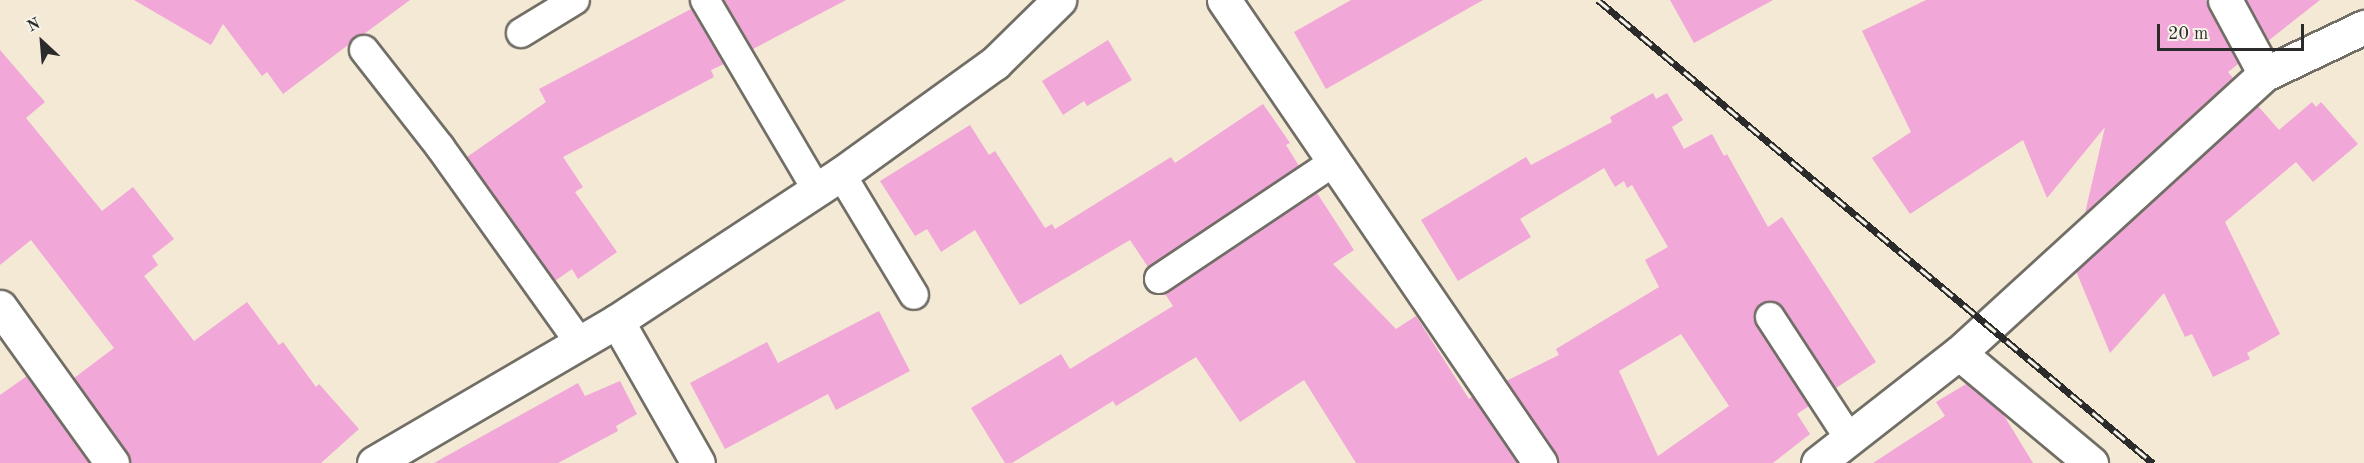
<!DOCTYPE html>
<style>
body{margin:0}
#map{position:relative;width:2364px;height:463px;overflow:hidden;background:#f3e9d4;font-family:"Old Standard TT",serif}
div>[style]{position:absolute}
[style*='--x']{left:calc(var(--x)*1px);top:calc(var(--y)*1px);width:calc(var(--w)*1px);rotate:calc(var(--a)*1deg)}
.building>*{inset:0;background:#f1a7d8}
.roads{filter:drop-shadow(2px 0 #716e66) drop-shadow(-2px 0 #716e66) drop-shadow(0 2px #716e66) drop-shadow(0 -2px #716e66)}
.lane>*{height:28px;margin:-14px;padding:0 14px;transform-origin:14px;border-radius:14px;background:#fff}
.street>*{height:33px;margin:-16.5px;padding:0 16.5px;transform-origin:16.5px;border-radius:16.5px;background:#fff}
.rail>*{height:7px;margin-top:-3.5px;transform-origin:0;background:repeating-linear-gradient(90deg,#f7f3e8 0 14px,#2b2b2b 0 28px);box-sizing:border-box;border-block:2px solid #2b2b2b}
span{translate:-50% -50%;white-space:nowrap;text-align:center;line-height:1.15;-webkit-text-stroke:4.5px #f7f3e8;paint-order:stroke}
.north{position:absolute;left:12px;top:12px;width:60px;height:60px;-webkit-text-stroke:4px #f7f3e8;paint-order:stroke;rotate:334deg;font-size:16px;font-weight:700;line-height:24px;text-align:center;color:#2b2b2b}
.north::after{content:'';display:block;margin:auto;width:21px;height:27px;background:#2b2b2b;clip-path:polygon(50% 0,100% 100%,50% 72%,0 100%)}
.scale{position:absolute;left:2157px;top:24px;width:147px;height:27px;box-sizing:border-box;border:3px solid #2b2b2b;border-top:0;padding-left:8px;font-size:18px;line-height:21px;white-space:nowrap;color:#2b2b2b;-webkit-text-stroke:4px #f7f3e8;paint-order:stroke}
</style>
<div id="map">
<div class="building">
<i style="clip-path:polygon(134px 0,410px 0,364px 34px,354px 37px,348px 45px,283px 94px,267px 72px,262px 76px,223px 24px,211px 45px)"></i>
<i style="clip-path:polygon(724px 0,846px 0,753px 49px)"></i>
<i style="clip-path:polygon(1351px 0,1483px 0,1326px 89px,1294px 32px)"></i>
<i style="clip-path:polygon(1670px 0,1773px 0,1694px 43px)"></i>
<i style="clip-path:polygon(1926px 0,2206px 0,2238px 64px,2228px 72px,2233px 78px,2085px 213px,2105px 127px,2047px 198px,2023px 140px,1910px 214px,1872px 158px,1911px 132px,1862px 31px)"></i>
<i style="clip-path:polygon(2246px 0,2320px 0,2268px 41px)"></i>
<i style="clip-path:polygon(691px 9px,724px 64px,711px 70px,714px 77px,563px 157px,583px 187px,575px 192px,617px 252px,578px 279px,572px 269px,555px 281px,467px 157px,546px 102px,539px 89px)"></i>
<i style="clip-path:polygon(1108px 40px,1132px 80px,1087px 106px,1084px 101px,1063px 115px,1042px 81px)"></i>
<i style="clip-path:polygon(0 50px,45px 102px,26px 118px,102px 211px,133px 187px,174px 239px,152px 256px,158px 265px,144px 276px,194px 341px,247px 302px,279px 345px,283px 342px,316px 387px,319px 384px,359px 429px,321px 463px,130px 463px,127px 452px,74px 378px,114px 348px,31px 240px,0 265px)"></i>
<i style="clip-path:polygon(evenodd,1653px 93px,1656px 99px,1667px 93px,1683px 120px,1672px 127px,1684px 149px,1712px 134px,1724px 156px,1727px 154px,1768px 227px,1782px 217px,1876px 362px,1836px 388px,1783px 308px,1770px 301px,1761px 304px,1755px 310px,1756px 325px,1809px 406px,1797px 414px,1810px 434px,1773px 463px,1559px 463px,1555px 452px,1506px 381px,1559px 355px,1556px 349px,1659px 287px,1645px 260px,1668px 247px,1632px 185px,1627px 188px,1624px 181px,1615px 187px,1604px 168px,1520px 219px,1531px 237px,1458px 281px,1421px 220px,1526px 157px,1531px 165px,1612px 122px,1610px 117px,1653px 93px,1681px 334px,1729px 406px,1658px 456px,1619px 371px,1681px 334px)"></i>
<i style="clip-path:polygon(2312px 102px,2316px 107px,2321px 102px,2358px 144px,2313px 182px,2296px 162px,2225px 222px,2280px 334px,2247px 353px,2250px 359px,2213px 377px,2192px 334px,2185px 337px,2164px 293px,2110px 353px,2076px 271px,2258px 106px,2279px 130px)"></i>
<i style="clip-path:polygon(1263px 104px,1290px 143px,1286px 145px,1299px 166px,1148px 267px,1130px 240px,1020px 305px,975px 230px,941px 252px,927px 229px,915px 236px,880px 181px,970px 125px,989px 155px,995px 151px,1045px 228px,1052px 224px,1055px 229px,1171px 157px,1175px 163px)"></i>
<i style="clip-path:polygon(1317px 193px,1354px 250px,1333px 264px,1396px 329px,1416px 316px,1469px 399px,1472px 397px,1517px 463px,1356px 463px,1304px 380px,1240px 422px,1196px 357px,1116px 406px,1113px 401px,1012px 463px,1005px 463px,971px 408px,1061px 354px,1070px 369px,1173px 306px,1165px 294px)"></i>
<i style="clip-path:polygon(879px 311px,910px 371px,836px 410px,828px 394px,725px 449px,690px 383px,767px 342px,778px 363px)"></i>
<i style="clip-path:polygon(27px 376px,89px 463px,0 463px,0 395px)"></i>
<i style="clip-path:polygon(620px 381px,637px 414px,616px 426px,618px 431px,558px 463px,434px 463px,578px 383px,585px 396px)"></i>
<i style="clip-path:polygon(1966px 384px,2003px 414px,2033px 463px,1873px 463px,1945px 416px,1936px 402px)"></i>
</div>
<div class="roads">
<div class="lane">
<i style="--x:705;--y:0;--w:221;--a:59.5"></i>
<i style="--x:521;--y:33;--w:63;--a:-31.4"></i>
<i style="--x:364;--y:50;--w:123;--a:51.9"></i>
<i style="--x:440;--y:147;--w:239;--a:54.5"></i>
<i style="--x:841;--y:174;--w:141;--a:58.9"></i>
<i style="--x:1159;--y:279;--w:211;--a:-33.8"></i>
<i style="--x:1770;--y:317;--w:145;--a:56.9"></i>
</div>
<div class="street">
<i style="--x:1224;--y:0;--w:561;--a:55.69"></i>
<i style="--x:2225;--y:0;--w:84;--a:61.6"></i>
<i style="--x:0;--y:307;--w:192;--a:54.3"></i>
<i style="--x:617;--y:321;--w:163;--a:60.3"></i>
<i style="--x:1959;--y:353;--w:172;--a:39.8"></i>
<i style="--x:374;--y:463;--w:281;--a:-30.3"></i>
<i style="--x:617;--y:321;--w:268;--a:-33.3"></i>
<i style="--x:841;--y:174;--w:190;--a:-35.8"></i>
<i style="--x:995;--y:63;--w:90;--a:-44.5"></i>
<i style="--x:1818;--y:463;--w:179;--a:-38"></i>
<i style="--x:1959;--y:353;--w:414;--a:-42.4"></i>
<i style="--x:2265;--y:74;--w:110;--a:-25.4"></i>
</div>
</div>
<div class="rail">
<i style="--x:1598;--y:0;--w:723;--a:39.84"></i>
</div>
<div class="north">N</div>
<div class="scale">20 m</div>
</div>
